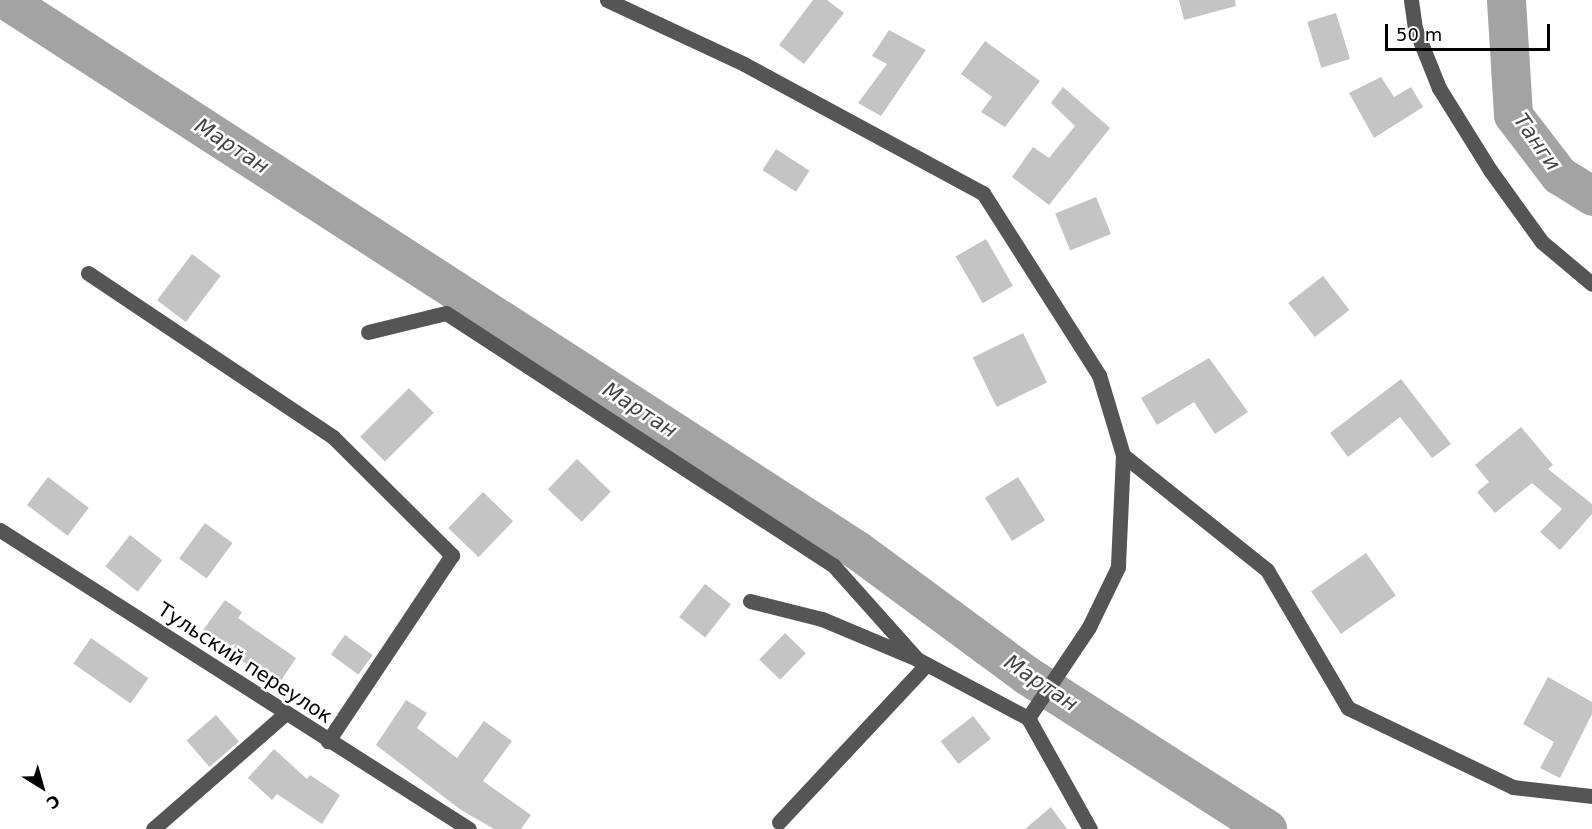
<!DOCTYPE html>
<meta charset="utf-8">
<style>
body{margin:0}
#map{position:relative;width:1592px;height:829px;overflow:hidden;background:#fff;font-family:"DejaVu Sans",sans-serif}
div>[style]{position:absolute}
[style*='--x']{left:calc(var(--x)*1px);top:calc(var(--y)*1px);width:calc(var(--w)*1px);rotate:calc(var(--a)*1deg)}
.river>*{height:39px;margin:-19.5px;padding:0 19.5px;transform-origin:19.5px;border-radius:19.5px;background:#a3a3a3}
.building>*{inset:0;background:#c4c4c4;transform-origin:0 0}
.minor>*{height:15px;margin:-7.5px;padding:0 7.5px;transform-origin:7.5px;border-radius:7.5px;background:#555}
span{translate:-50% -50%;white-space:nowrap;text-align:center;line-height:1.15;-webkit-text-stroke:5px #fff;paint-order:stroke}
.street-label{font-size:20px;color:#000}
.water-label{font-size:21px;color:#444;font-style:italic}
.north{position:absolute;left:12px;top:757px;width:60px;height:60px;-webkit-text-stroke:4px #fff;paint-order:stroke;rotate:143deg;font-size:16px;font-weight:700;line-height:24px;text-align:center;color:#000}
.north::after{content:'';display:block;margin:auto;width:21px;height:27px;background:#000;clip-path:polygon(50% 0,100% 100%,50% 72%,0 100%)}
.scale{position:absolute;left:1385px;top:24px;width:165px;height:27px;box-sizing:border-box;border:3px solid #000;border-top:0;padding-left:8px;font-size:18px;line-height:21px;white-space:nowrap;color:#000;-webkit-text-stroke:4px #fff;paint-order:stroke}
</style>
<div id="map">
<div class="river">
<i style="--x:6;--y:0;--w:1013;--a:32.87"></i>
<i style="--x:857;--y:550;--w:212;--a:36.4"></i>
<i style="--x:1028;--y:676;--w:284;--a:32.6"></i>
<i style="--x:1506;--y:0;--w:115;--a:86.5"></i>
<i style="--x:1513;--y:115;--w:76;--a:52.5"></i>
<i style="--x:1559;--y:175;--w:39;--a:32"></i>
</div>
<div class="building">
<i style="clip-path:polygon(813px 0,827px 0,844px 13px,804px 64px,779px 45px)"></i>
<i style="clip-path:polygon(1179px 0,1235px 0,1236px 6px,1184px 20px)"></i>
<i style="left:1336px;top:13px;width:48px;height:30px;rotate:73deg"></i>
<i style="clip-path:polygon(889px 30px,926px 50px,881px 116px,858px 103px,887px 64px,872px 56px)"></i>
<i style="clip-path:polygon(985px 41px,1040px 81px,1005px 127px,981px 112px,992px 97px,961px 74px)"></i>
<i style="clip-path:polygon(1381px 77px,1394px 97px,1411px 87px,1423px 107px,1374px 138px,1349px 93px)"></i>
<i style="clip-path:polygon(1063px 87px,1110px 128px,1049px 205px,1012px 177px,1033px 147px,1049px 158px,1075px 126px,1051px 103px)"></i>
<i style="left:776px;top:149px;width:40px;height:25px;rotate:33deg"></i>
<i style="left:1096px;top:197px;width:40px;height:44px;rotate:68deg"></i>
<i style="left:986px;top:239px;width:54px;height:35px;rotate:60deg"></i>
<i style="left:192px;top:254px;width:36px;height:58px;rotate:37deg"></i>
<i style="left:1323px;top:276px;width:43px;height:44px;rotate:52deg"></i>
<i style="left:1023px;top:333px;width:55px;height:56px;rotate:64deg"></i>
<i style="clip-path:polygon(1209px 358px,1248px 412px,1215px 434px,1194px 402px,1157px 425px,1141px 398px)"></i>
<i style="clip-path:polygon(1401px 379px,1451px 444px,1432px 458px,1400px 417px,1348px 457px,1330px 433px)"></i>
<i style="left:409px;top:388px;width:35px;height:69px;rotate:45deg"></i>
<i style="clip-path:polygon(1521px 427px,1553px 465px,1548px 469px,1592px 504px,1592px 514px,1560px 550px,1540px 532px,1562px 509px,1532px 483px,1495px 513px,1477px 492px,1489px 482px,1475px 465px)"></i>
<i style="left:577px;top:459px;width:47px;height:42px;rotate:44deg"></i>
<i style="left:48px;top:477px;width:51px;height:35px;rotate:37deg"></i>
<i style="left:1018px;top:477px;width:51px;height:39px;rotate:58deg"></i>
<i style="left:483px;top:492px;width:42px;height:50px;rotate:44deg"></i>
<i style="left:205px;top:523px;width:34px;height:44px;rotate:36deg"></i>
<i style="left:130px;top:535px;width:41px;height:40px;rotate:38deg"></i>
<i style="left:1366px;top:553px;width:52px;height:67px;rotate:55deg"></i>
<i style="left:705px;top:584px;width:33px;height:42px;rotate:38deg"></i>
<i style="clip-path:polygon(225px 600px,242px 612px,238px 618px,296px 658px,278px 685px,201px 633px)"></i>
<i style="left:785px;top:633px;width:29px;height:37px;rotate:44deg"></i>
<i style="left:345px;top:635px;width:34px;height:24px;rotate:36deg"></i>
<i style="left:91px;top:638px;width:70px;height:31px;rotate:35deg"></i>
<i style="clip-path:polygon(1548px 677px,1592px 702px,1592px 714px,1560px 778px,1540px 768px,1554px 742px,1523px 724px)"></i>
<i style="clip-path:polygon(406px 700px,427px 713px,417px 728px,457px 758px,484px 721px,512px 741px,483px 781px,531px 815px,521px 829px,494px 829px,461px 810px,376px 745px)"></i>
<i style="left:216px;top:715px;width:35px;height:39px;rotate:49deg"></i>
<i style="left:973px;top:716px;width:29px;height:41px;rotate:52deg"></i>
<i style="clip-path:polygon(274px 749px,307px 779px,310px 775px,340px 795px,322px 824px,277px 794px,272px 800px,248px 778px)"></i>
<i style="clip-path:polygon(1051px 807px,1067px 829px,1025px 829px)"></i>
</div>
<div class="minor">
<i style="--x:607;--y:0;--w:151;--a:25"></i>
<i style="--x:744;--y:64;--w:272;--a:28.4"></i>
<i style="--x:983;--y:193;--w:216;--a:57.5"></i>
<i style="--x:1099;--y:375;--w:84;--a:73.3"></i>
<i style="--x:1123;--y:455;--w:112;--a:92.6"></i>
<i style="--x:1118;--y:567;--w:67;--a:115.8"></i>
<i style="--x:1089;--y:627;--w:110;--a:123.8"></i>
<i style="--x:1411;--y:0;--w:28;--a:82"></i>
<i style="--x:1415;--y:28;--w:65;--a:68.2"></i>
<i style="--x:1439;--y:88;--w:97;--a:58.1"></i>
<i style="--x:1490;--y:170;--w:89;--a:54.2"></i>
<i style="--x:1542;--y:242;--w:65;--a:40"></i>
<i style="--x:88;--y:273;--w:295;--a:33.8"></i>
<i style="--x:333;--y:437;--w:168;--a:44.8"></i>
<i style="--x:452;--y:555;--w:224;--a:123.7"></i>
<i style="--x:368;--y:332;--w:80;--a:-13.7"></i>
<i style="--x:446;--y:313;--w:462;--a:33.1"></i>
<i style="--x:833;--y:565;--w:126;--a:48.2"></i>
<i style="--x:1123;--y:455;--w:184;--a:38.6"></i>
<i style="--x:1267;--y:570;--w:160;--a:59.6"></i>
<i style="--x:1348;--y:708;--w:183;--a:25.6"></i>
<i style="--x:1513;--y:787;--w:80;--a:6.5"></i>
<i style="--x:0;--y:530;--w:556;--a:32.52"></i>
<i style="--x:750;--y:601;--w:74;--a:14"></i>
<i style="--x:822;--y:619;--w:103;--a:22.8"></i>
<i style="--x:917;--y:659;--w:126;--a:28"></i>
<i style="--x:1028;--y:718;--w:127;--a:60.8"></i>
<i style="--x:779;--y:822;--w:216;--a:-46.9"></i>
<i style="--x:153;--y:829;--w:175;--a:-41.1"></i>
</div>
<div class="street-label">
<span style="left:245px;top:663px;rotate:33deg">Тульский переулок</span>
</div>
<div class="water-label">
<span style="left:1537px;top:142px;rotate:55deg">Танги</span>
<span style="left:232px;top:146px;rotate:33deg">Мартан</span>
<span style="left:640px;top:410px;rotate:33deg">Мартан</span>
<span style="left:1041px;top:683px;rotate:34deg">Мартан</span>
</div>
<div class="north">С</div>
<div class="scale">50 m</div>
</div>
